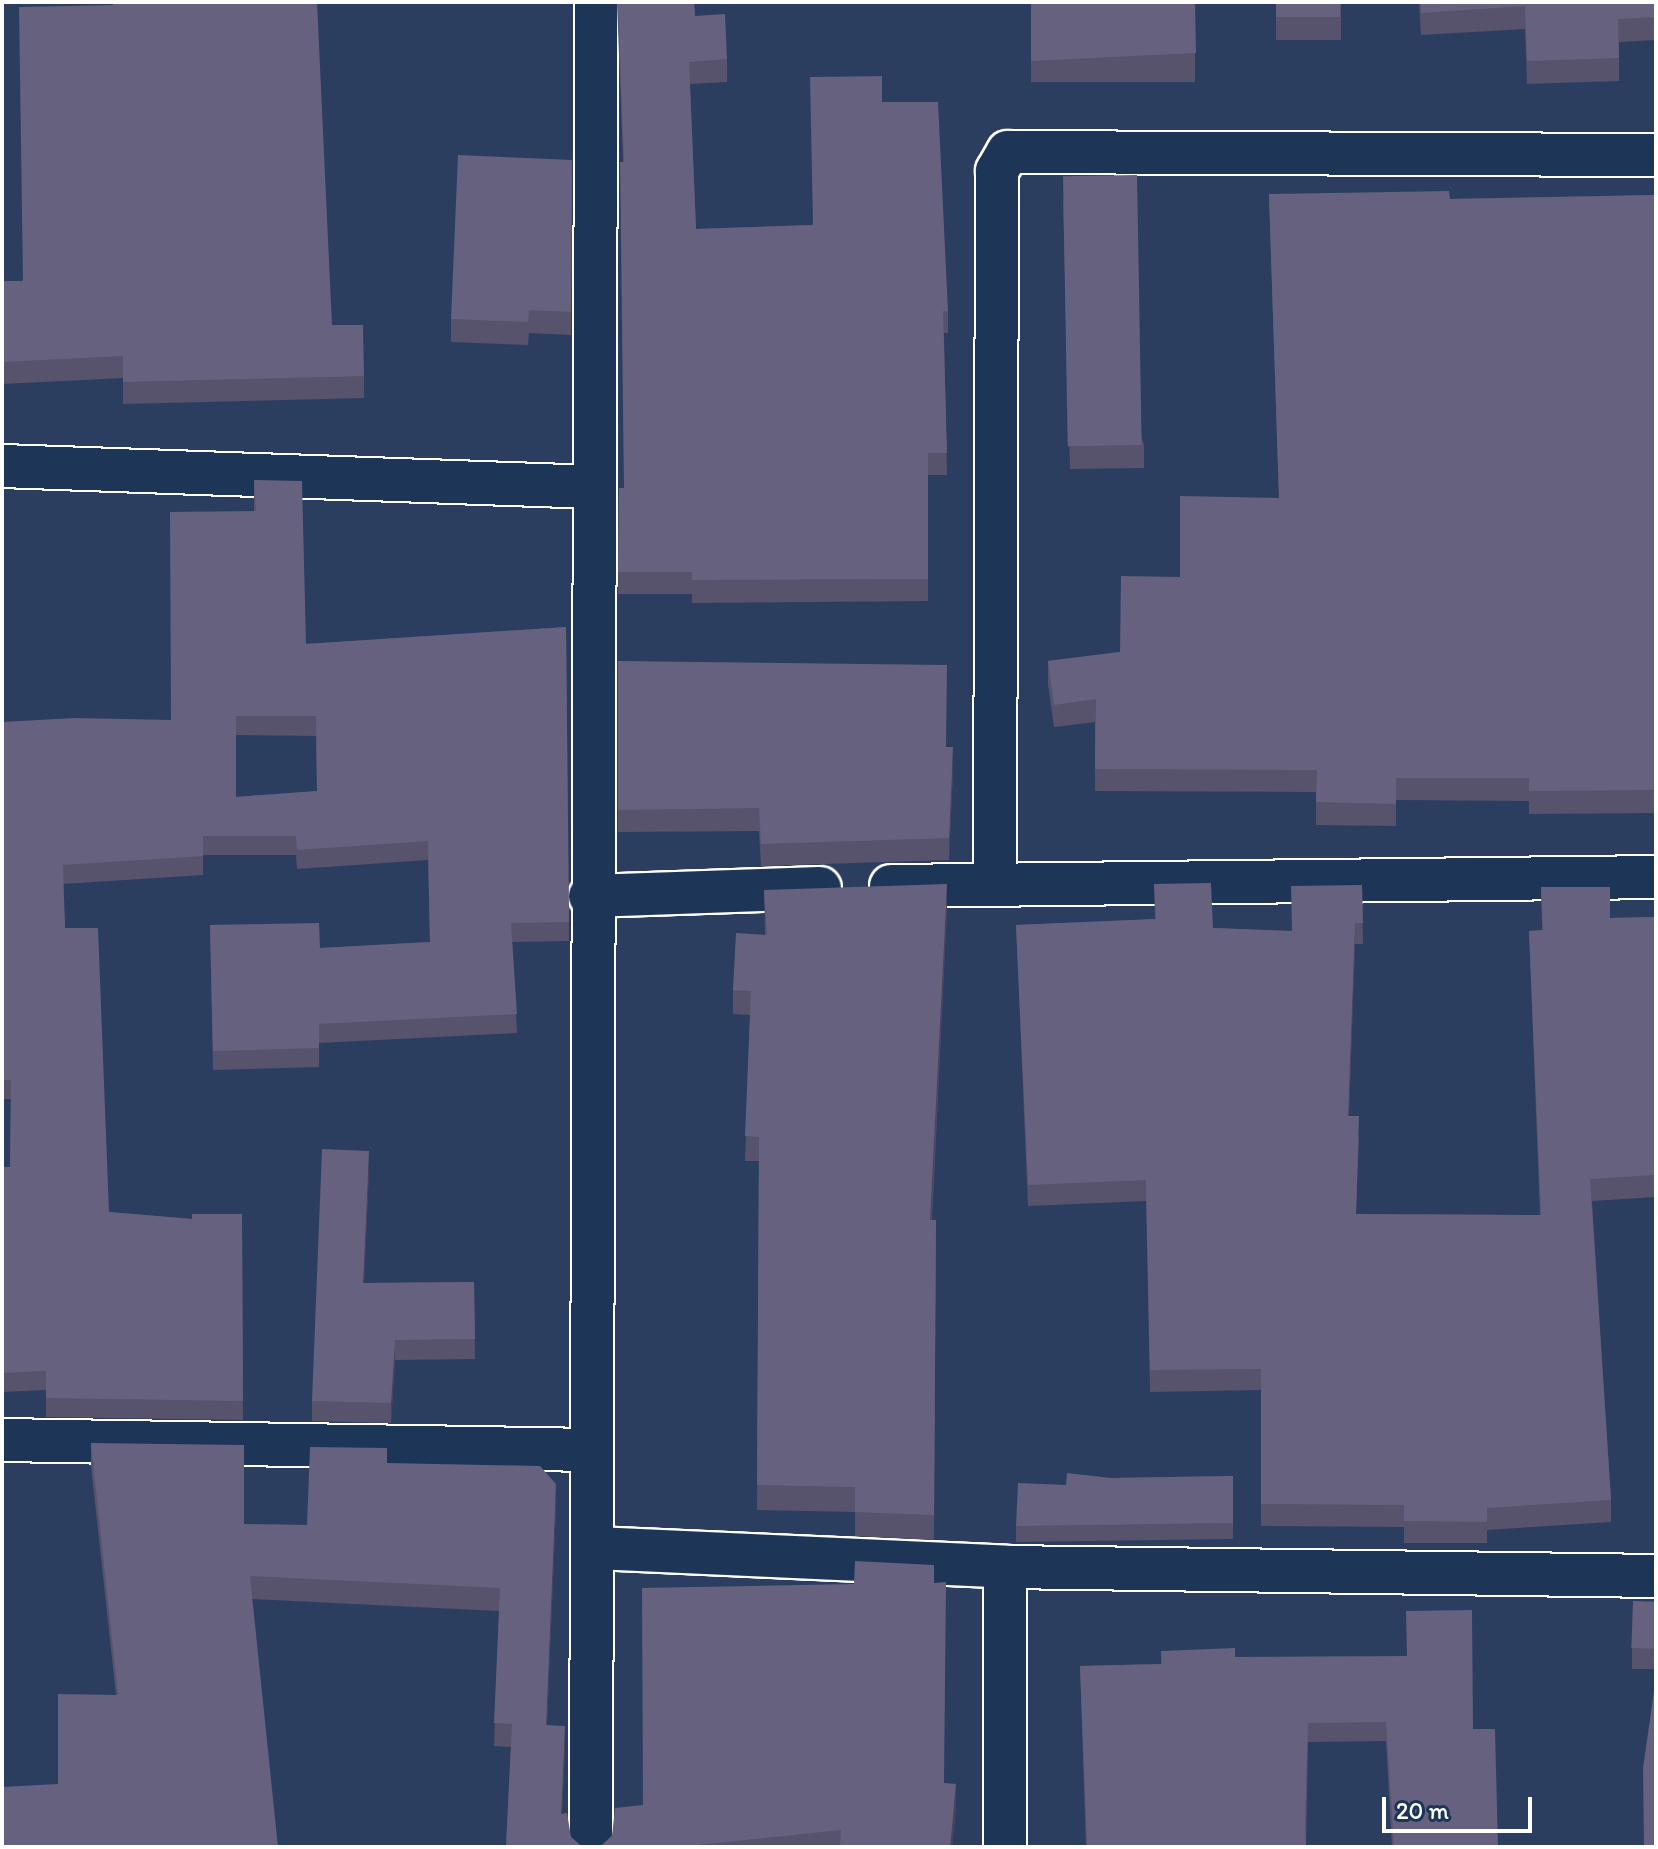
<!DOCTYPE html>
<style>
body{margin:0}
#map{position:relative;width:1658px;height:1849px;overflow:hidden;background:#2b3e5f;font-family:Itim,sans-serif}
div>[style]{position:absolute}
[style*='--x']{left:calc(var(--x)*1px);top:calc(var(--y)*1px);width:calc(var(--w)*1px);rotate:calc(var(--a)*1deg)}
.roads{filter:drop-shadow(2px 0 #fff) drop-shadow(-2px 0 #fff) drop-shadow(0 2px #fff) drop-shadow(0 -2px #fff)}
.minor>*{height:42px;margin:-21px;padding:0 21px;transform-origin:21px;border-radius:21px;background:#1d3557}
.wall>*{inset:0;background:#57536d;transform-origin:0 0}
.shaded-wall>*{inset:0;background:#474459}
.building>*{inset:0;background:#65617f;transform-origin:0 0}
span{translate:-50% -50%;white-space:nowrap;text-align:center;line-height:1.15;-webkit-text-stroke:7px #1d3557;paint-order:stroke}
.frame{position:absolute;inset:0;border:4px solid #fff;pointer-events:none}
.scale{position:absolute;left:1382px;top:1797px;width:150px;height:36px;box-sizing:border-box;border:4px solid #fff;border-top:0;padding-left:10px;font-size:24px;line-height:28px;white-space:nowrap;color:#fff;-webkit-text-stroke:6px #1d3557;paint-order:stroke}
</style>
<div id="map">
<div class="roads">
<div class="minor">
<i style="--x:2;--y:466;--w:592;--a:2.03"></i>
<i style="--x:995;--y:883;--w:712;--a:-89.84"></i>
<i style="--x:997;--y:171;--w:22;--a:-60"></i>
<i style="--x:1008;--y:152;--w:648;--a:0.27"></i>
<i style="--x:891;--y:886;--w:765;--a:-0.67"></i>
<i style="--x:590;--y:896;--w:230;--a:-2"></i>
<i style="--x:2;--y:1440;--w:588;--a:0.97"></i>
<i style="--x:594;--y:1548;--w:411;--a:2.6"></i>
<i style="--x:1005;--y:1567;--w:651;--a:0.79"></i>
<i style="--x:591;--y:1847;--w:1845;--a:-89.84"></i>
<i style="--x:1005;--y:1847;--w:280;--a:-90"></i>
</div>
</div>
<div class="wall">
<i style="clip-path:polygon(617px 2px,694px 2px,695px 16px,727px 59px,727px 82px,690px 84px,696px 229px,812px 225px,882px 102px,948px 311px,948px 333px,944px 333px,947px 475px,928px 475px,928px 601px,692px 603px,692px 594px,618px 594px,619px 488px,624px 488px,623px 162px)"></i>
<i style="left:1031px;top:2px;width:164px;height:80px"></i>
<i style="left:1276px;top:2px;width:65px;height:38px"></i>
<i style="clip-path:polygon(1419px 2px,1656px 2px,1656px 40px,1619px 42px,1619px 81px,1527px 84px,1525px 29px,1421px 35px)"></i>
<i style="clip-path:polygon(113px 5px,332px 325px,364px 376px,364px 398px,123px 404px,123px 378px,2px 384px,2px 281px,22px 281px)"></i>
<i style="clip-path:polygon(572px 160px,571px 335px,529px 333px,528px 345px,451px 342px,451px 319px)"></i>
<i style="clip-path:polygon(1269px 194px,1450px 199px,1656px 195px,1656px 813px,1529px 814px,1529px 801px,1396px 800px,1396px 826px,1316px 825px,1316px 792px,1095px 791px,1095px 722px,1054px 727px,1048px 684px,1048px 661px,1120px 652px,1180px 577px,1279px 498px)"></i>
<i style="clip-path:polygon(1063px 200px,1144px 445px,1144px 468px,1070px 469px)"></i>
<i style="clip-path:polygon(evenodd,254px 480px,306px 644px,566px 627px,569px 941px,512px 942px,517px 1033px,319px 1043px,319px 1067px,213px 1070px,210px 925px,320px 948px,430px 942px,428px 860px,297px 869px,296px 855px,203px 855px,203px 875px,63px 884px,65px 928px,109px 1212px,192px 1219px,242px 1214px,243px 1420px,46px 1417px,46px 1390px,2px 1392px,2px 1167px,10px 1167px,11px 1099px,2px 1099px,2px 722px,171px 720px,254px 511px,254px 480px,236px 735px,316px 736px,317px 791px,236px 797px,236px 735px)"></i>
<i style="clip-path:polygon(618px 661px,946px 747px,953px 770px,949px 860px,761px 866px,759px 831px,618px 832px)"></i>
<i style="clip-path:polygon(1154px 884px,1213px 928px,1291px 931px,1362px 885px,1363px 944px,1355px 944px,1349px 1116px,1359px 1137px,1356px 1214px,1540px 1215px,1529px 931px,1542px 930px,1541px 887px,1610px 918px,1656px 917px,1656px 1197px,1592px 1201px,1611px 1500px,1611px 1522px,1487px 1530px,1487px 1543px,1404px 1543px,1404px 1527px,1261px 1526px,1261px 1390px,1150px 1392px,1146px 1201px,1028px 1206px,1016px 925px,1155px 919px)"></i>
<i style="clip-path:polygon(764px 890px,947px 909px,932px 1220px,936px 1220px,934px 1540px,855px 1536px,855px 1512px,757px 1510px,759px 1161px,745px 1161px,750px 1015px,733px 1014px,733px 990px,765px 935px)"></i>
<i style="clip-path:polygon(369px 1171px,364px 1283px,474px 1282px,475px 1359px,395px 1360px,391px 1423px,312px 1421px,312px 1401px)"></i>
<i style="clip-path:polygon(91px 1443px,244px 1524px,307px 1525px,387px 1463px,556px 1506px,547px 1725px,565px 1749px,562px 1814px,571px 1837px,580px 1845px,602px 1845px,643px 1805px,934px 1583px,944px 1783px,956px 1807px,952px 1847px,506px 1847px,511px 1747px,494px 1746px,499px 1611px,252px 1599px,58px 1784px,116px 1695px,91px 1466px)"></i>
<i style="clip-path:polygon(1233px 1476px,1233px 1539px,1016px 1542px,1016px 1526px,1066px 1485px,1111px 1478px)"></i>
<i style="clip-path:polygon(1656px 1602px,1656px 1669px,1632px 1669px,1632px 1648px)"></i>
<i style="clip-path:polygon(1161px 1651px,1235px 1657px,1473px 1729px,1498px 1847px,1392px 1847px,1386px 1741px,1308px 1742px,1306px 1847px,1086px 1847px,1080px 1666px,1161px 1664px)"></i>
</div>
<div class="shaded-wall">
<i style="clip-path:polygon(953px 747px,953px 770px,949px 860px,949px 838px)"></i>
<i style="clip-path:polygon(947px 884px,947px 909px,930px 1244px,930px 1220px)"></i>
<i style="clip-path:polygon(1355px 923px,1355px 944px,1348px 1137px,1348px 1116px)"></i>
<i style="clip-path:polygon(369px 1151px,369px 1171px,363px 1303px,363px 1283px)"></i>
<i style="clip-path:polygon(395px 1340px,395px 1360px,391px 1423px,391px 1403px)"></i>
<i style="clip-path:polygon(556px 1484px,556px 1506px,546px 1748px,546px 1725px)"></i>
<i style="clip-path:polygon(565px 1726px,565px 1749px,561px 1836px,561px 1814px)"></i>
<i style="clip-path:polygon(956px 1784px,956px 1807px,952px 1847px,950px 1847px)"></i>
</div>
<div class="building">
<i style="clip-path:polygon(113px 2px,317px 2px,332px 325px,363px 325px,364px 376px,123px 382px,123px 356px,2px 362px,2px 281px,23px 281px,19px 7px,113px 5px)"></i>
<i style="clip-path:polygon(618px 2px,694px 2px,695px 16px,725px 14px,727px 59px,689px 62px,696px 229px,813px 225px,810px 77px,882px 76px,882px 102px,938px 102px,948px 311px,943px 311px,947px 453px,928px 453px,928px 579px,692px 580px,692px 572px,618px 572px,619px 488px,624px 488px,620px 162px,624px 162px)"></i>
<i style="clip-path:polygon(1031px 2px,1195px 2px,1196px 53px,1031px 61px)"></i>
<i style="left:1276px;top:2px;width:64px;height:15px"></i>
<i style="clip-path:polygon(1421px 2px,1656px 2px,1656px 17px,1618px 19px,1619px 58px,1527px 61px,1525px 6px,1421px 13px)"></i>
<i style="clip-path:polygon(458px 155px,572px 160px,571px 312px,529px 310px,528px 322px,451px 319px)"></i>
<i style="left:1137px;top:175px;width:270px;height:74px;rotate:89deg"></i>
<i style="clip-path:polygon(1449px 191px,1450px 199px,1656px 195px,1656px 790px,1529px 791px,1529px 778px,1396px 778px,1396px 804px,1316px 802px,1317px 770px,1095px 769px,1096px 699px,1054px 705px,1048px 661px,1120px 652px,1121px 576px,1180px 577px,1180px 496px,1279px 498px,1269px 194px)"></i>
<i style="clip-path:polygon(evenodd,254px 480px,302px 481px,306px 644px,566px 627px,569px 922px,511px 923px,517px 1014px,319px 1024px,319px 1048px,213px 1051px,210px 925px,319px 923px,320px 948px,430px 942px,428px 841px,297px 850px,296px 836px,203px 836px,203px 856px,63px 865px,65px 928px,98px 928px,109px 1212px,192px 1219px,192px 1214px,242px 1214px,243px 1401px,46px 1398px,46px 1371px,2px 1373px,2px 1167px,10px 1167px,11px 1080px,2px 1080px,2px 722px,75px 718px,171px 720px,170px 512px,256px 511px,254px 480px,236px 716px,316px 716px,317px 791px,236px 797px,236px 716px)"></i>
<i style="clip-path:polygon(618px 661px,947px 665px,946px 747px,953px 747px,949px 838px,761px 844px,759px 808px,618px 810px)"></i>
<i style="clip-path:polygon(1211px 883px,1213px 928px,1292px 931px,1291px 886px,1362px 885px,1363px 923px,1355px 923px,1348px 1116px,1359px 1116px,1356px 1214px,1541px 1215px,1529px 931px,1543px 930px,1541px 887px,1610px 887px,1610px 918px,1656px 917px,1656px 1175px,1590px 1179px,1611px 1500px,1487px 1508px,1487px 1522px,1404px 1521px,1404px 1505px,1261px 1504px,1261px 1369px,1150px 1370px,1146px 1180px,1028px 1185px,1016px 925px,1156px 919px,1154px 884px)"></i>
<i style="clip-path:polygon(947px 884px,930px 1220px,936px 1220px,934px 1515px,855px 1512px,855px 1487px,757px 1485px,759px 1137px,745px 1136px,751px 991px,733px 990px,736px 933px,767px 935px,764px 890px)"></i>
<i style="clip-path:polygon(322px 1149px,369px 1151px,363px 1283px,474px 1282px,475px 1339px,395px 1340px,391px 1403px,312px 1401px)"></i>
<i style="clip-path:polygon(91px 1443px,244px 1445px,244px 1524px,307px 1525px,310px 1447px,387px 1448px,387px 1463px,540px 1466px,556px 1484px,546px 1725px,565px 1726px,561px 1814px,567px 1813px,571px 1837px,580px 1845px,602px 1845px,612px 1836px,615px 1808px,643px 1805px,642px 1588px,854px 1584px,855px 1561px,934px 1565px,934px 1583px,946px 1582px,944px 1783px,956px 1784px,950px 1847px,840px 1847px,841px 1830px,679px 1847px,506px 1847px,512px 1724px,494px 1723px,500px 1588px,250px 1576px,278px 1847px,2px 1847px,2px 1787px,58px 1784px,58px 1694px,118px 1695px)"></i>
<i style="clip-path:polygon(1067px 1473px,1111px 1478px,1233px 1476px,1233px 1523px,1016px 1526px,1018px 1483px,1066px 1485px)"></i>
<i style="left:1633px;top:1601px;width:23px;height:47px;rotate:2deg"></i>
<i style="clip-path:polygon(1472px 1610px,1473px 1729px,1495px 1729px,1498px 1847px,1394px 1847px,1386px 1722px,1308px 1723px,1305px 1824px,1306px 1847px,1087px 1847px,1080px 1666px,1162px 1664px,1161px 1651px,1235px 1648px,1235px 1657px,1407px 1656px,1406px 1611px)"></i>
<i style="clip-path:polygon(1656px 1677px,1656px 1847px,1644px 1847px,1643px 1768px)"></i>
</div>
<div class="frame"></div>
<div class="scale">20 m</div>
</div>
